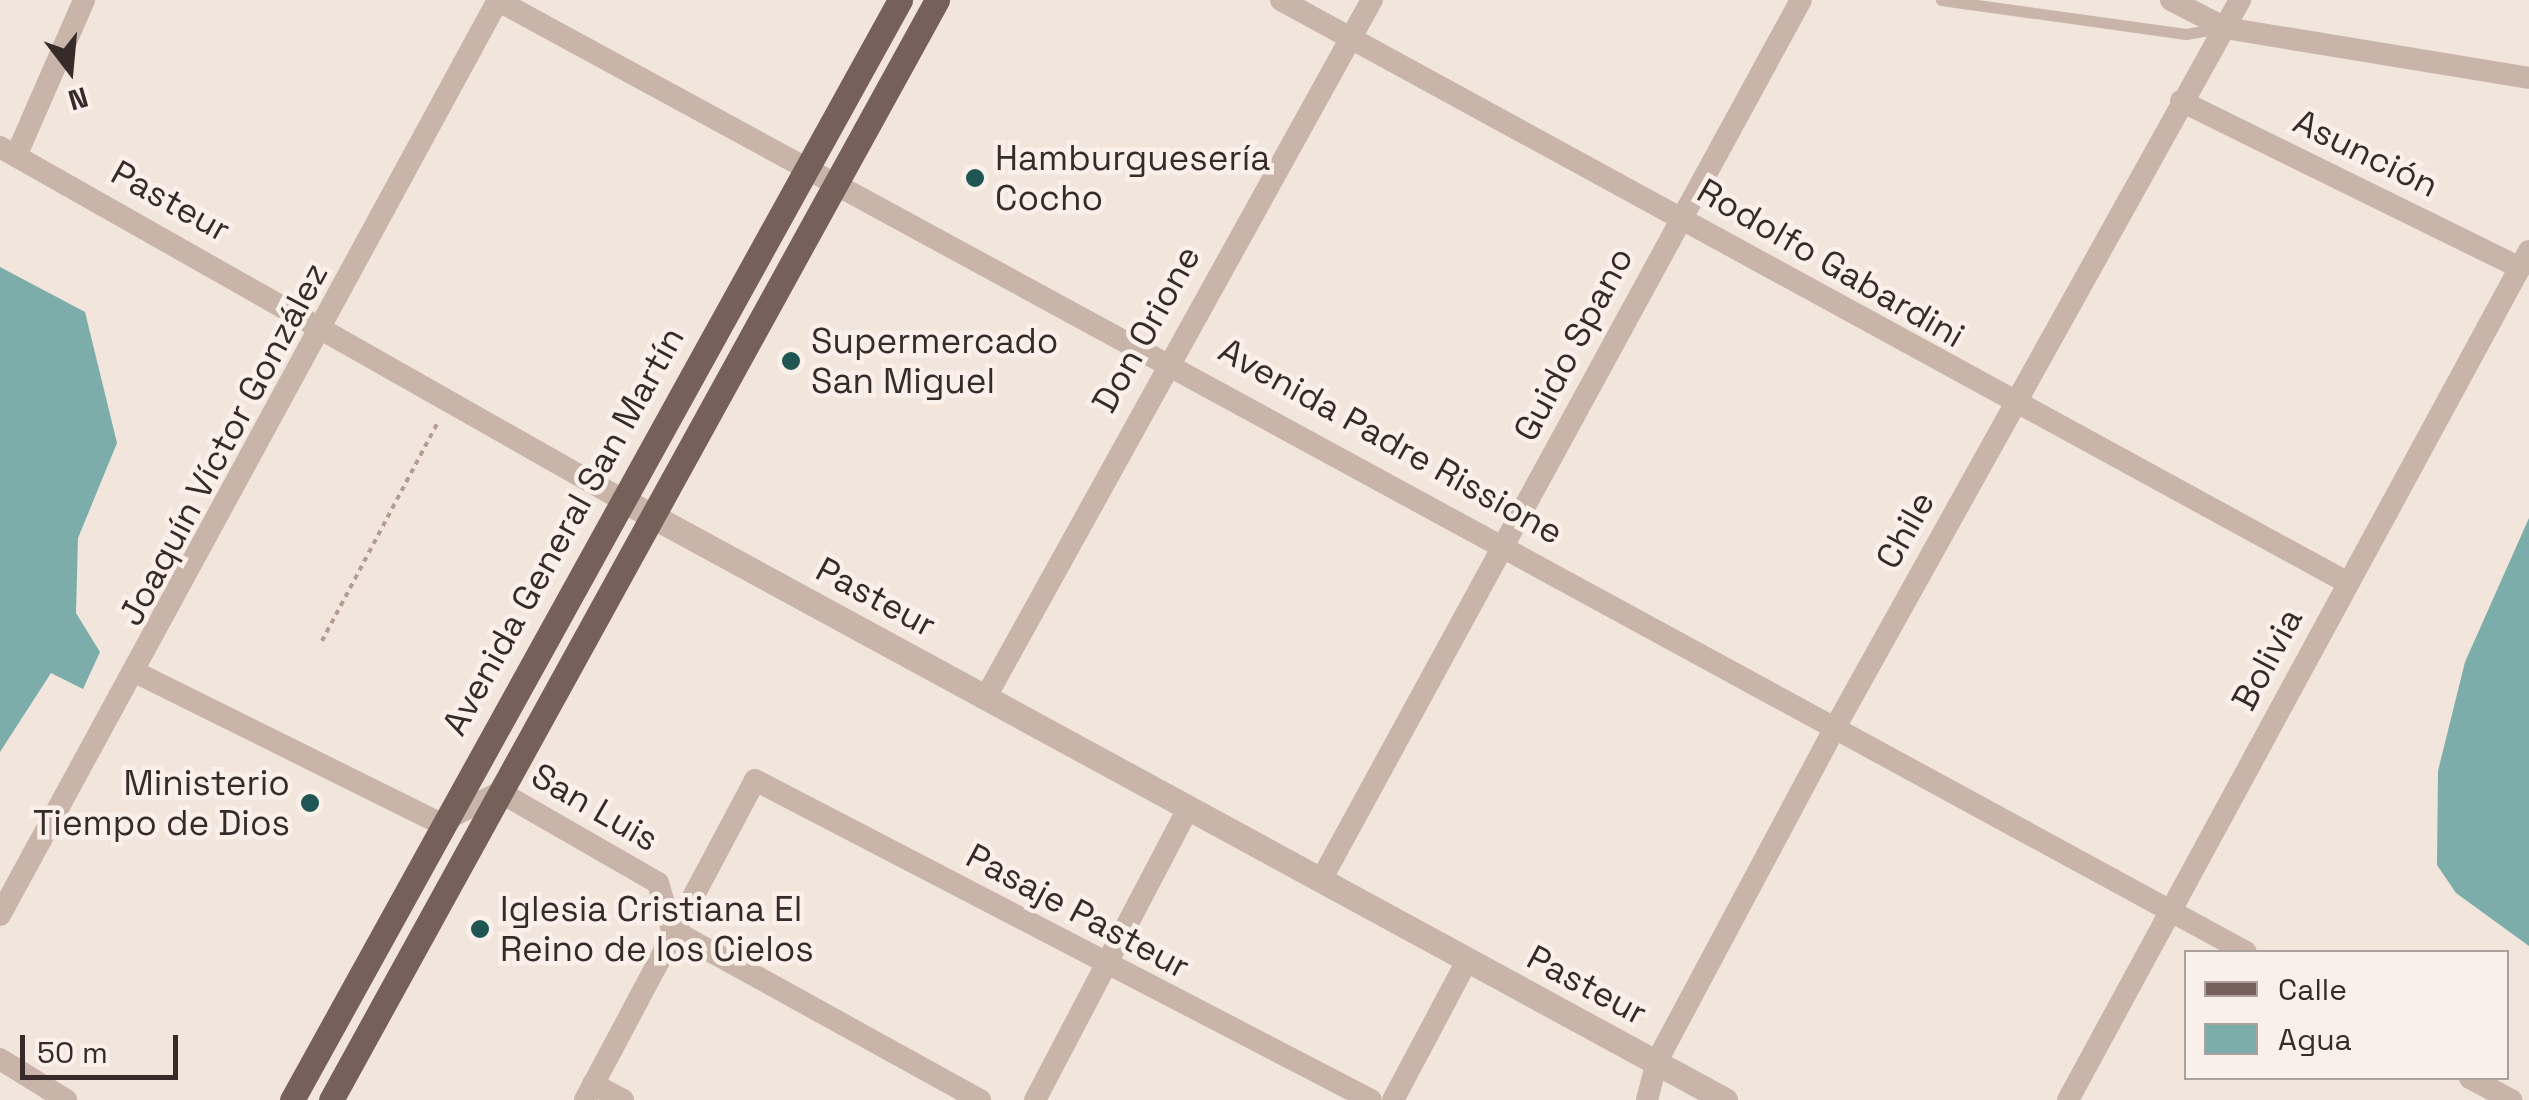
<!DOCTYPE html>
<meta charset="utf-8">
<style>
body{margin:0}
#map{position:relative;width:2529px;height:1100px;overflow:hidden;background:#f1e5dc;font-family:"Space Grotesk",sans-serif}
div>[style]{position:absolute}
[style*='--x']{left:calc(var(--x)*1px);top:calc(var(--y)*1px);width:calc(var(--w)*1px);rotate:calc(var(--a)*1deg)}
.water>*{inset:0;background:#7cadaa}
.path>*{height:4px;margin-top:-2px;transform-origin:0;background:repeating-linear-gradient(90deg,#b59d93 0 5px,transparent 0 10px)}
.service>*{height:11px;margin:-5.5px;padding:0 5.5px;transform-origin:5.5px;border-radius:5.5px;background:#c9b4a9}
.minor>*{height:22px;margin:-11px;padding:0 11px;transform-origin:11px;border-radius:11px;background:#c9b4a9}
.tertiary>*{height:25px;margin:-12.5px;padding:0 12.5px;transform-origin:12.5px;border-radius:12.5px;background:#c9b4a9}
.primary>*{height:25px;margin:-12.5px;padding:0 12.5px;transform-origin:12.5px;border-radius:12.5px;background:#78605a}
.dots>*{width:28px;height:28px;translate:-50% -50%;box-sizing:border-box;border:5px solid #f9f0e9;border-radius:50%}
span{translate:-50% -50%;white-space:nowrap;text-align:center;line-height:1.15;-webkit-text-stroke:9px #f9f0e9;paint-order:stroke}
.street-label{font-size:35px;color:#362b28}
.poi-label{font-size:35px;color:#362b28}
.left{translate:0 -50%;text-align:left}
.right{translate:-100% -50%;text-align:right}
.legend{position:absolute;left:2184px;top:950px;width:325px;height:130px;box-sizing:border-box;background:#f9f0e9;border:2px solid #aba19c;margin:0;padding:12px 18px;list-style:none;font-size:30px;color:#362b28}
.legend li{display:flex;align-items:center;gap:20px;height:50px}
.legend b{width:50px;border:2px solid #aba19c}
.north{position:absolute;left:20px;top:20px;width:100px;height:100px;-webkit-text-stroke:8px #f9f0e9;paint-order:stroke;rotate:164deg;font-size:28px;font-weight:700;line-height:40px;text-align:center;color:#362b28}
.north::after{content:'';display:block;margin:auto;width:35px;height:45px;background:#362b28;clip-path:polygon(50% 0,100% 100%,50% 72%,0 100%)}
.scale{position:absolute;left:20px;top:1035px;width:158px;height:45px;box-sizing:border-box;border:5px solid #362b28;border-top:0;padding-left:12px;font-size:30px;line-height:35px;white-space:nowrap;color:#362b28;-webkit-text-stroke:8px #f9f0e9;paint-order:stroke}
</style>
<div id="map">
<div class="water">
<i style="clip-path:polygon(0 267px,85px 312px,117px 443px,78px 538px,76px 613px,100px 652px,83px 689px,51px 673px,0 752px)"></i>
<i style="clip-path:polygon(2529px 518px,2529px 946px,2456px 893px,2437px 865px,2438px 771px,2465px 662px)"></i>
</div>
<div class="path">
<i style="--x:322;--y:641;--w:248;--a:-62.1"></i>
</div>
<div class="service">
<i style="--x:1941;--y:0;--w:247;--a:7.9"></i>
<i style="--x:2186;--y:34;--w:36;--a:-10"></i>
</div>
<div class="minor">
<i style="--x:497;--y:0;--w:1991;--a:28.56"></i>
<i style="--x:1281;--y:0;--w:1216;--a:28.65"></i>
<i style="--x:2171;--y:0;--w:61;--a:27.4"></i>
<i style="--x:2225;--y:28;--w:308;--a:9.3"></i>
<i style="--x:2181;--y:101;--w:378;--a:26.2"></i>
<i style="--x:0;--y:147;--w:714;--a:29.55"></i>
<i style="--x:16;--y:156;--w:170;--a:-66.4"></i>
<i style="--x:139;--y:674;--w:335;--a:26.4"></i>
<i style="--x:439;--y:823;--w:68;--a:-26.9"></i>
<i style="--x:500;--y:792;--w:182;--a:29.9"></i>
<i style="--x:658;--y:883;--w:49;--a:73.4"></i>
<i style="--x:672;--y:930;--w:352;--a:28.9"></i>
<i style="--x:987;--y:695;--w:795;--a:-61.02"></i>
<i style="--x:1321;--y:880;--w:1002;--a:-61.39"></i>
<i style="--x:0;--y:915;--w:1042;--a:-61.44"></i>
<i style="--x:0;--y:1059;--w:78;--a:31.8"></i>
<i style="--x:2470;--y:1078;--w:47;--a:28.2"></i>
<i style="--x:593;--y:1084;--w:34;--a:28"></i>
<i style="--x:585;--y:1100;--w:362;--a:-62"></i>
<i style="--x:755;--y:780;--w:694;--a:27.45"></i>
<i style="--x:1035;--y:1100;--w:330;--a:-62.3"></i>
<i style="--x:1393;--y:1100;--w:157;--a:-62"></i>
<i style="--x:1647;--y:1100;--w:40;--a:-75.6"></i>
<i style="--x:1657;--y:1061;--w:382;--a:-61.9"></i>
<i style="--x:1837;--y:724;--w:829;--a:-60.9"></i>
<i style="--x:2068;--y:1100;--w:966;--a:-61.5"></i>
</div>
<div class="tertiary">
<i style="--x:621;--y:499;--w:1257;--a:28.56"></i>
</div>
<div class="primary">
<i style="--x:292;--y:1100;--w:1257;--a:-61.07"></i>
<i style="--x:331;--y:1100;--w:1256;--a:-61.15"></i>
</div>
<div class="dots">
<i style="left:975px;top:178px;background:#1f5654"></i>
<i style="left:791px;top:361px;background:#1f5654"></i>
<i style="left:310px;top:803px;background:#1f5654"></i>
<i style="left:480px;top:929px;background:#1f5654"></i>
</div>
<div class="street-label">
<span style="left:2366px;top:153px;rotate:26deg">Asunción</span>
<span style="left:171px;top:201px;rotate:29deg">Pasteur</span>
<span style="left:1831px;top:263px;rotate:30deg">Rodolfo Gabardini</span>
<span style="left:1146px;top:329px;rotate:-61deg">Don Orione</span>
<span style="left:1573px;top:344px;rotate:-62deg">Guido Spano</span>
<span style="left:1391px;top:441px;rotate:29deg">Avenida Padre Rissione</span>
<span style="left:223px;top:444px;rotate:-62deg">Joaquín Víctor González</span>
<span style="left:1905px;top:530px;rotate:-61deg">Chile</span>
<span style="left:563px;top:531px;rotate:-61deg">Avenida General San Martín</span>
<span style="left:876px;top:597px;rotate:28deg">Pasteur</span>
<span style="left:2267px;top:659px;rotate:-62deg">Bolivia</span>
<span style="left:595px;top:807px;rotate:30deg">San Luis</span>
<span style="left:1078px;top:911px;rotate:28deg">Pasaje Pasteur</span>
<span style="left:1587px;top:985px;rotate:28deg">Pasteur</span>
</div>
<div class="poi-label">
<span class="left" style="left:995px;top:178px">Hamburguesería<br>Cocho</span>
<span class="left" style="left:811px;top:361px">Supermercado<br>San Miguel</span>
<span class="right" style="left:290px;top:803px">Ministerio<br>Tiempo de Dios</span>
<span class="left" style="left:500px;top:929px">Iglesia Cristiana El<br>Reino de los Cielos</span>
</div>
<ul class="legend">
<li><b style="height:12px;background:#78605a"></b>Calle</li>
<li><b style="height:28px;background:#7cadaa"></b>Agua</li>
</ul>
<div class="north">N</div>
<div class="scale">50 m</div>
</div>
